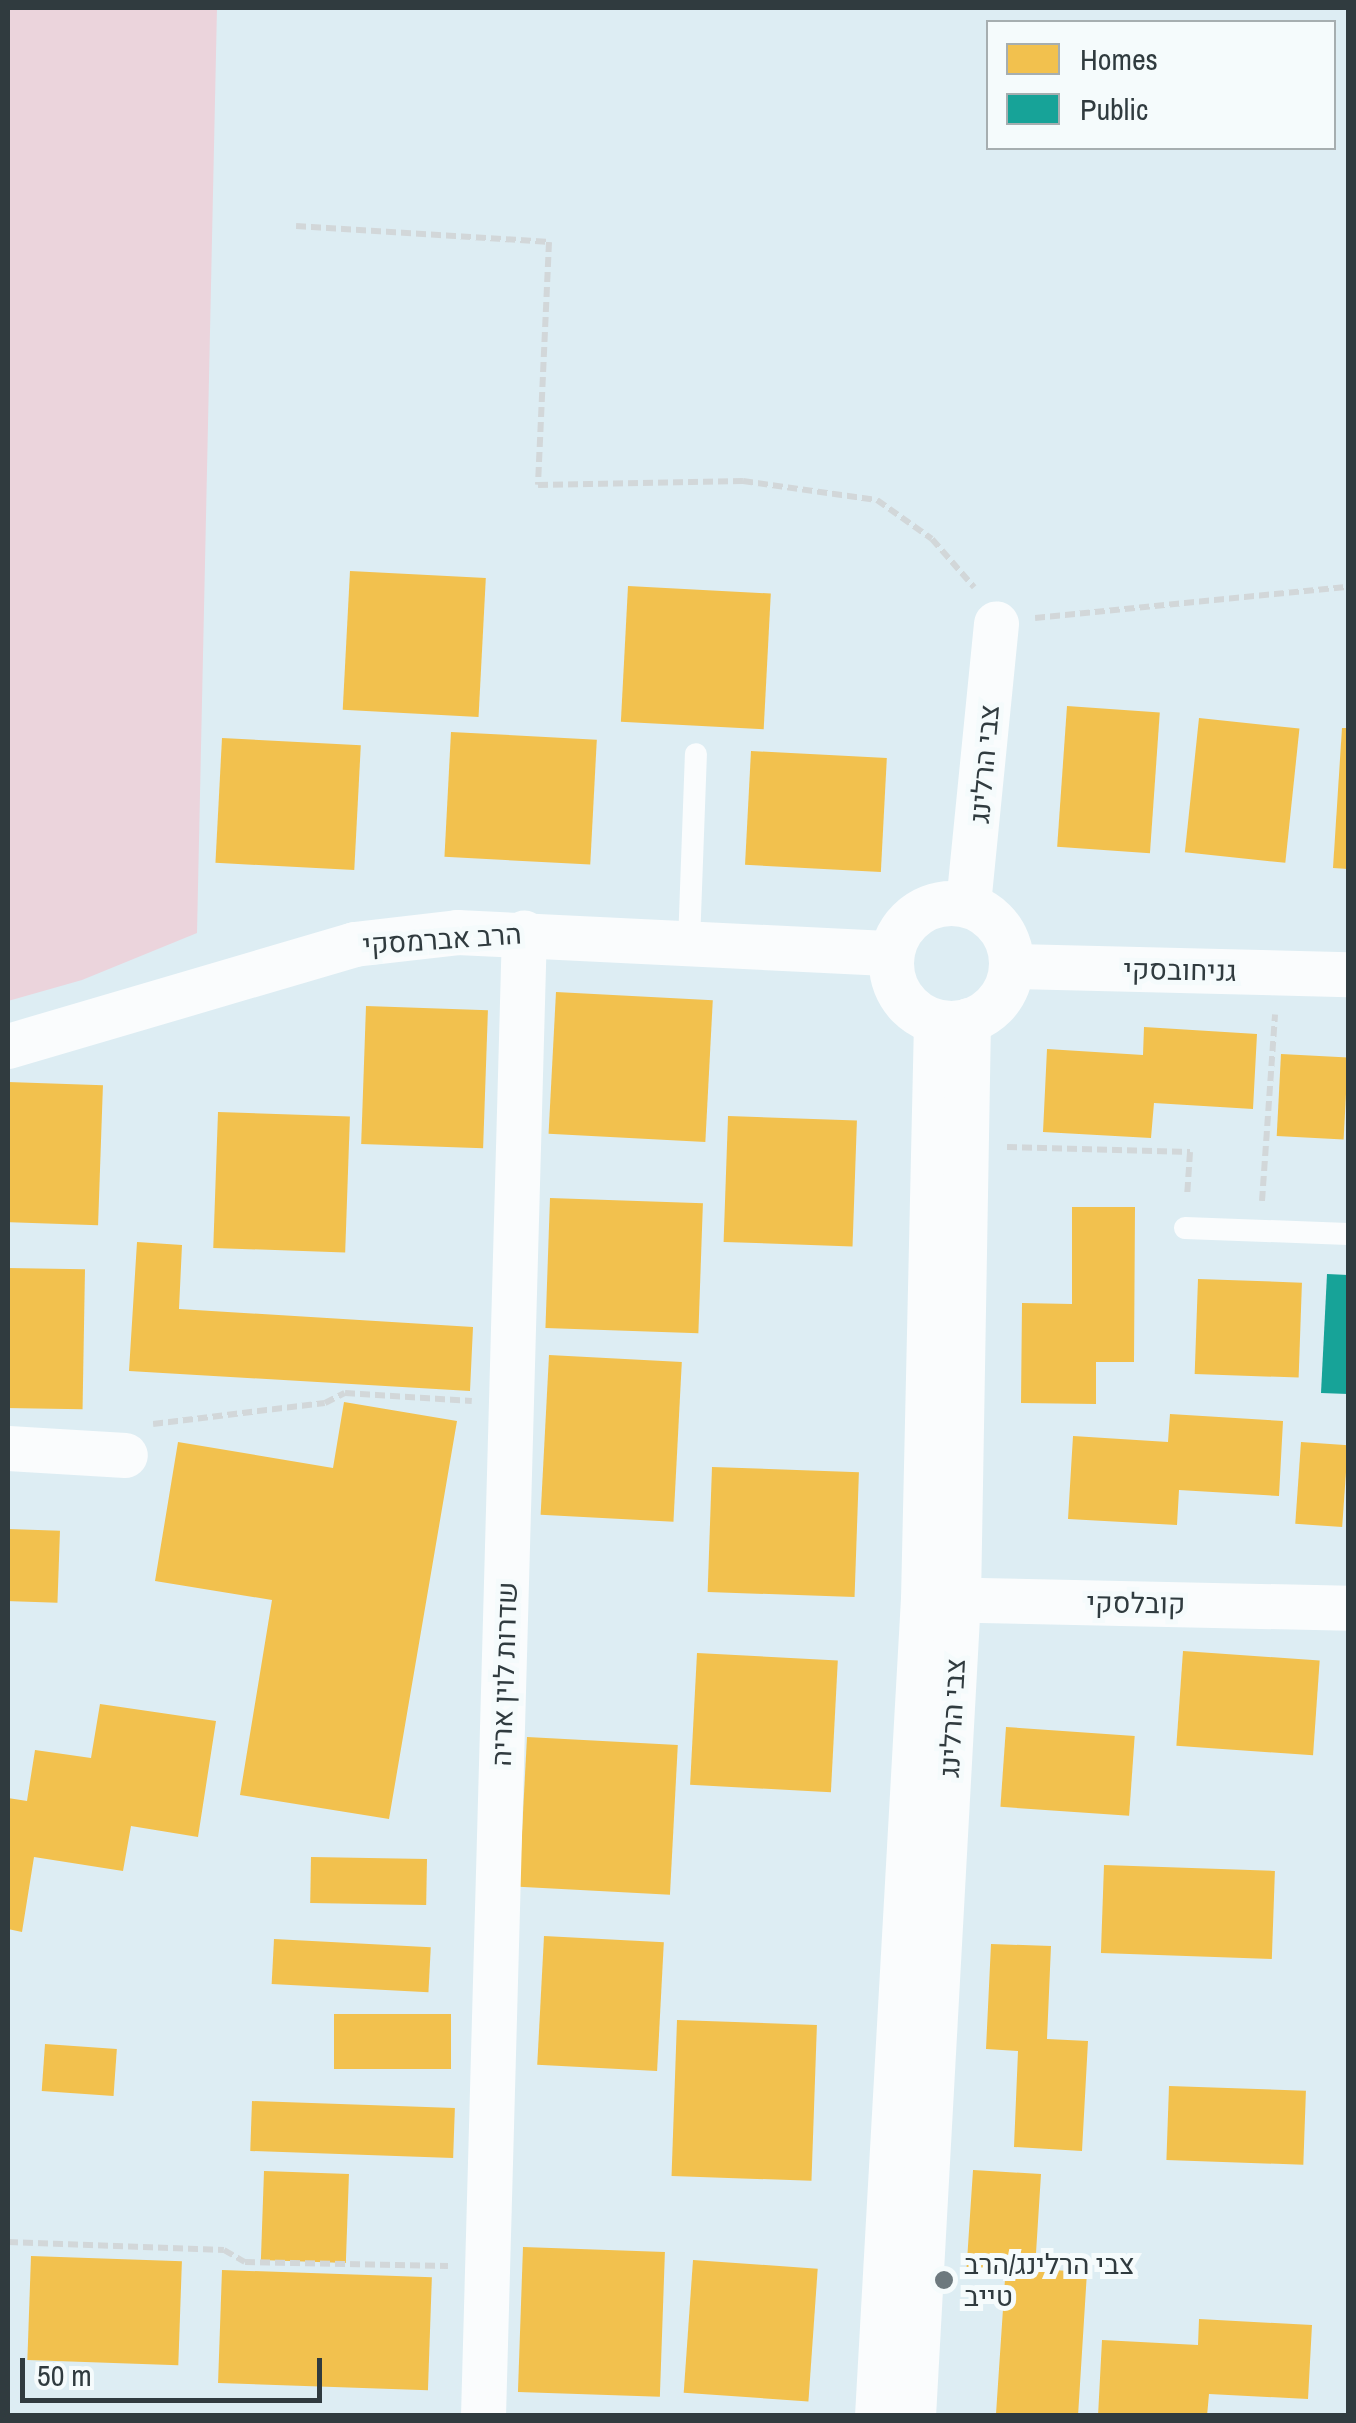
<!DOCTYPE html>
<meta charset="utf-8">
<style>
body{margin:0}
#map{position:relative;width:1356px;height:2423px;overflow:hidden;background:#ddedf3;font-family:"Archivo Narrow",Heebo,sans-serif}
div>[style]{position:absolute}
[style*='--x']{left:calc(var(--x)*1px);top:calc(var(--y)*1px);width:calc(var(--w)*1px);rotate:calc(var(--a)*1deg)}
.green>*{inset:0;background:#ebd4dc}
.homes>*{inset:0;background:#f2c14e;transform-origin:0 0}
.public>*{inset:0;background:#17a398}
.path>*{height:6px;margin-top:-3px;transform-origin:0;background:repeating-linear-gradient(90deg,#d2d7d9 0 10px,transparent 0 15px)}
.service>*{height:22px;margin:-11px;padding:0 11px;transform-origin:11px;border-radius:11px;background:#fafcfd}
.minor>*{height:45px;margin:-22.5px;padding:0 22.5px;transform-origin:22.5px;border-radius:22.5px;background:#fafcfd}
.minor>.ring{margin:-22.5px;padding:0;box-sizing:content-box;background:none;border:45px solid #fafcfd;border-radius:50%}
.dots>*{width:28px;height:28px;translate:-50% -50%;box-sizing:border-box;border:5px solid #f5fbfc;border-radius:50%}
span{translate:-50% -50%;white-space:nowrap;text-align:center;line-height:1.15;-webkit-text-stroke:10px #f5fbfc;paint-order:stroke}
.street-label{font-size:28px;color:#303b3f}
.poi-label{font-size:28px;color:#303b3f}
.left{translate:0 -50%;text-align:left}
.frame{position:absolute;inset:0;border:10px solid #303b3f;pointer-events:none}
.legend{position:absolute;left:986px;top:20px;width:350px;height:130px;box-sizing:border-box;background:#f5fbfc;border:2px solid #a6aeb0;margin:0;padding:12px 18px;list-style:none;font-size:30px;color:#303b3f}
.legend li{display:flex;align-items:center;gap:20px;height:50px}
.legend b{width:50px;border:2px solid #a6aeb0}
.scale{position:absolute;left:20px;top:2358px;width:302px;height:45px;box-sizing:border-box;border:5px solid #303b3f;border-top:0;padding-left:12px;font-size:30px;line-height:35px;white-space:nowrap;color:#303b3f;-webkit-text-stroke:8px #f5fbfc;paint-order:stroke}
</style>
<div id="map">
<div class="green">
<i style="clip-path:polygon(8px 8px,217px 8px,197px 933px,82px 980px,8px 1001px)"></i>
</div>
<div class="homes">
<i style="left:350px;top:571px;width:136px;height:139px;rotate:3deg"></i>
<i style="left:628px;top:586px;width:143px;height:136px;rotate:3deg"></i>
<i style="left:1067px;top:706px;width:93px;height:141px;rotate:4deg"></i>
<i style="left:1199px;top:718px;width:101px;height:135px;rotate:6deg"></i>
<i style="clip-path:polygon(1342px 728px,1348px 728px,1348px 869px,1333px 868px)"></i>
<i style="left:451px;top:732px;width:146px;height:125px;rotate:3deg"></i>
<i style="left:222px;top:738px;width:139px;height:125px;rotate:3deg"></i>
<i style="left:751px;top:751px;width:136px;height:114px;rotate:3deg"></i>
<i style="left:556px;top:992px;width:157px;height:142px;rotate:3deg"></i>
<i style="left:366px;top:1006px;width:122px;height:138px;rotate:2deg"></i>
<i style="clip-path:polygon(1144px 1027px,1257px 1034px,1253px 1109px,1154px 1103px,1151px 1138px,1043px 1132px,1047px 1049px,1143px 1055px)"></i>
<i style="left:1281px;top:1054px;width:67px;height:82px;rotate:3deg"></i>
<i style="left:8px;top:1082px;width:95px;height:140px;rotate:2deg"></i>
<i style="left:218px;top:1112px;width:132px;height:136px;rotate:2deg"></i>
<i style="left:728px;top:1116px;width:129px;height:126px;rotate:2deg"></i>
<i style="left:550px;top:1198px;width:153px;height:130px;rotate:2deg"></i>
<i style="clip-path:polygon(1072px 1207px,1135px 1207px,1134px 1362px,1096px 1362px,1096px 1404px,1021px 1403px,1022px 1303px,1072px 1304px)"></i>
<i style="clip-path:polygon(137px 1242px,182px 1245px,179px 1309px,473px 1327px,470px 1391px,129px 1371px)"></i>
<i style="left:8px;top:1268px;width:77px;height:140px;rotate:1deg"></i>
<i style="left:1198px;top:1279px;width:104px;height:95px;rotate:2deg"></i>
<i style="left:549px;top:1355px;width:133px;height:160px;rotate:3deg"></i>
<i style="clip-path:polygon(344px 1402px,457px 1421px,389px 1819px,240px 1795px,272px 1600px,155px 1581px,178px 1442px,333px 1468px)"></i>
<i style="clip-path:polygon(1170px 1414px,1283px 1421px,1279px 1496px,1179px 1490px,1177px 1525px,1068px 1519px,1073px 1436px,1168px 1442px)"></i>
<i style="left:1301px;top:1442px;width:47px;height:82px;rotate:4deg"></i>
<i style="left:712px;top:1467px;width:147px;height:125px;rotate:2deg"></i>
<i style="left:8px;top:1529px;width:52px;height:72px;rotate:2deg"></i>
<i style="left:1183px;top:1651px;width:137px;height:95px;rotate:4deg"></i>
<i style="left:697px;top:1653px;width:141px;height:132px;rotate:3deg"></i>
<i style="clip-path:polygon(100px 1704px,216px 1721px,198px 1837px,131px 1826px,123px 1871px,34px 1857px,22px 1932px,8px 1929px,8px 1798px,27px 1801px,35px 1750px,91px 1758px)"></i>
<i style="left:1006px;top:1727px;width:129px;height:80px;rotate:4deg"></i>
<i style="left:527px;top:1737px;width:151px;height:150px;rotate:3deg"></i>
<i style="left:311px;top:1857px;width:116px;height:46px;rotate:1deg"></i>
<i style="left:1104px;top:1865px;width:171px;height:88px;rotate:2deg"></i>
<i style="left:544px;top:1936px;width:120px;height:129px;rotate:3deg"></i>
<i style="left:274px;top:1939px;width:157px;height:45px;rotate:3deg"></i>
<i style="clip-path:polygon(991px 1944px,1051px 1946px,1047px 2039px,1088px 2041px,1082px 2151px,1014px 2147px,1018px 2051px,986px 2049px)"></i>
<i style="left:334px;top:2014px;width:117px;height:55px"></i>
<i style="left:677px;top:2020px;width:140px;height:156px;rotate:2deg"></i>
<i style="left:45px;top:2044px;width:72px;height:47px;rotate:4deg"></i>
<i style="left:1169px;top:2086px;width:137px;height:74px;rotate:2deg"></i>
<i style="left:252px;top:2101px;width:203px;height:50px;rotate:2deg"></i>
<i style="clip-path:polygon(973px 2170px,1041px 2174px,1035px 2269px,1087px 2272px,1078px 2416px,996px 2414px,1005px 2279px,966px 2276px)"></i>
<i style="left:264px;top:2171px;width:85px;height:89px;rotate:2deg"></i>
<i style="left:523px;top:2247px;width:142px;height:145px;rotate:2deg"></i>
<i style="left:31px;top:2256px;width:151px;height:104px;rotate:2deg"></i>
<i style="left:693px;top:2260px;width:125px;height:133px;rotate:4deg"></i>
<i style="left:222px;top:2270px;width:210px;height:113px;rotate:2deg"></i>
<i style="clip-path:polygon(1199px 2319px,1312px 2325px,1308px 2399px,1209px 2394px,1207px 2416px,1098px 2416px,1102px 2340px,1198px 2345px)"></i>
</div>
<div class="public">
<i style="clip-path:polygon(1327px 1274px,1348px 1275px,1348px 1394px,1321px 1393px)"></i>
</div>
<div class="path">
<i style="--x:296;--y:226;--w:254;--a:3.6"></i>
<i style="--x:549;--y:242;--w:243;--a:92.6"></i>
<i style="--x:538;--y:485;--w:205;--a:-1.1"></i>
<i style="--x:743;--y:481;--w:135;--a:8.1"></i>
<i style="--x:877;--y:500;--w:67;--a:35.3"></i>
<i style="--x:932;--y:539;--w:64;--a:48.8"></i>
<i style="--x:1035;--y:618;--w:315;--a:-5.7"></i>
<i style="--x:1007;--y:1147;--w:183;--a:1.6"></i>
<i style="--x:1190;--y:1152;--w:45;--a:93.8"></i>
<i style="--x:1262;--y:1201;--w:187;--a:-86"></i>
<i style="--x:153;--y:1424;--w:173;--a:-7"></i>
<i style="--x:325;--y:1403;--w:22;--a:-27"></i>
<i style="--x:345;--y:1393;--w:127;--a:3.6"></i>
<i style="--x:8;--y:2242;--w:216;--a:2.1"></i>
<i style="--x:224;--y:2250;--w:24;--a:30"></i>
<i style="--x:245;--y:2262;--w:203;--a:1.1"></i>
</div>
<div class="service">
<i style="--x:689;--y:943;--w:189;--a:-87.9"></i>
<i style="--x:1185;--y:1228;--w:163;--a:2.1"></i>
</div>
<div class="minor">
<i class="ring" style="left:891px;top:903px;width:75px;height:75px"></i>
<i style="--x:968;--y:904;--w:282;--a:-84.3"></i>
<i style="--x:1012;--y:966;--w:336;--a:1.4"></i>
<i style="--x:8;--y:1046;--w:361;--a:-16.4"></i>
<i style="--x:354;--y:944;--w:104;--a:-6.6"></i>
<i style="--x:457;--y:932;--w:435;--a:2.8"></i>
<i style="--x:8;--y:1448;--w:117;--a:3.4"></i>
<i style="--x:931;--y:1599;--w:417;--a:1.2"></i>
<i style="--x:483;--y:2416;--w:1484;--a:-88.42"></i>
<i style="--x:877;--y:2416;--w:818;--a:-86.78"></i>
<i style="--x:923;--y:1599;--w:577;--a:-88.71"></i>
<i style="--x:913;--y:2416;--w:818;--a:-86.85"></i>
<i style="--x:958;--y:1599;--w:579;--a:-89.01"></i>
</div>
<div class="dots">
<i style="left:944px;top:2280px;background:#6d797e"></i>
</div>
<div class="street-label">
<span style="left:984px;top:764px;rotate:-85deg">צבי הרלינג</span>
<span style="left:442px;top:939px;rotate:-4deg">הרב אברמסקי</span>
<span style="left:1180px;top:970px;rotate:1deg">גניחובסקי</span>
<span style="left:1136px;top:1603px;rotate:1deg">קובלסקי</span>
<span style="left:504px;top:1674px;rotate:-88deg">שדרות לוין אריה</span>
<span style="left:952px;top:1718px;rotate:-87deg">צבי הרלינג</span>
</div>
<div class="poi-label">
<span class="left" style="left:964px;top:2280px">צבי הרלינג/הרב<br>טייב</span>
</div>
<div class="frame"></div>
<ul class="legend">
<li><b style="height:28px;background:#f2c14e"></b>Homes</li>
<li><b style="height:28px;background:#17a398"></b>Public</li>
</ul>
<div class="scale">50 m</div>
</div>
